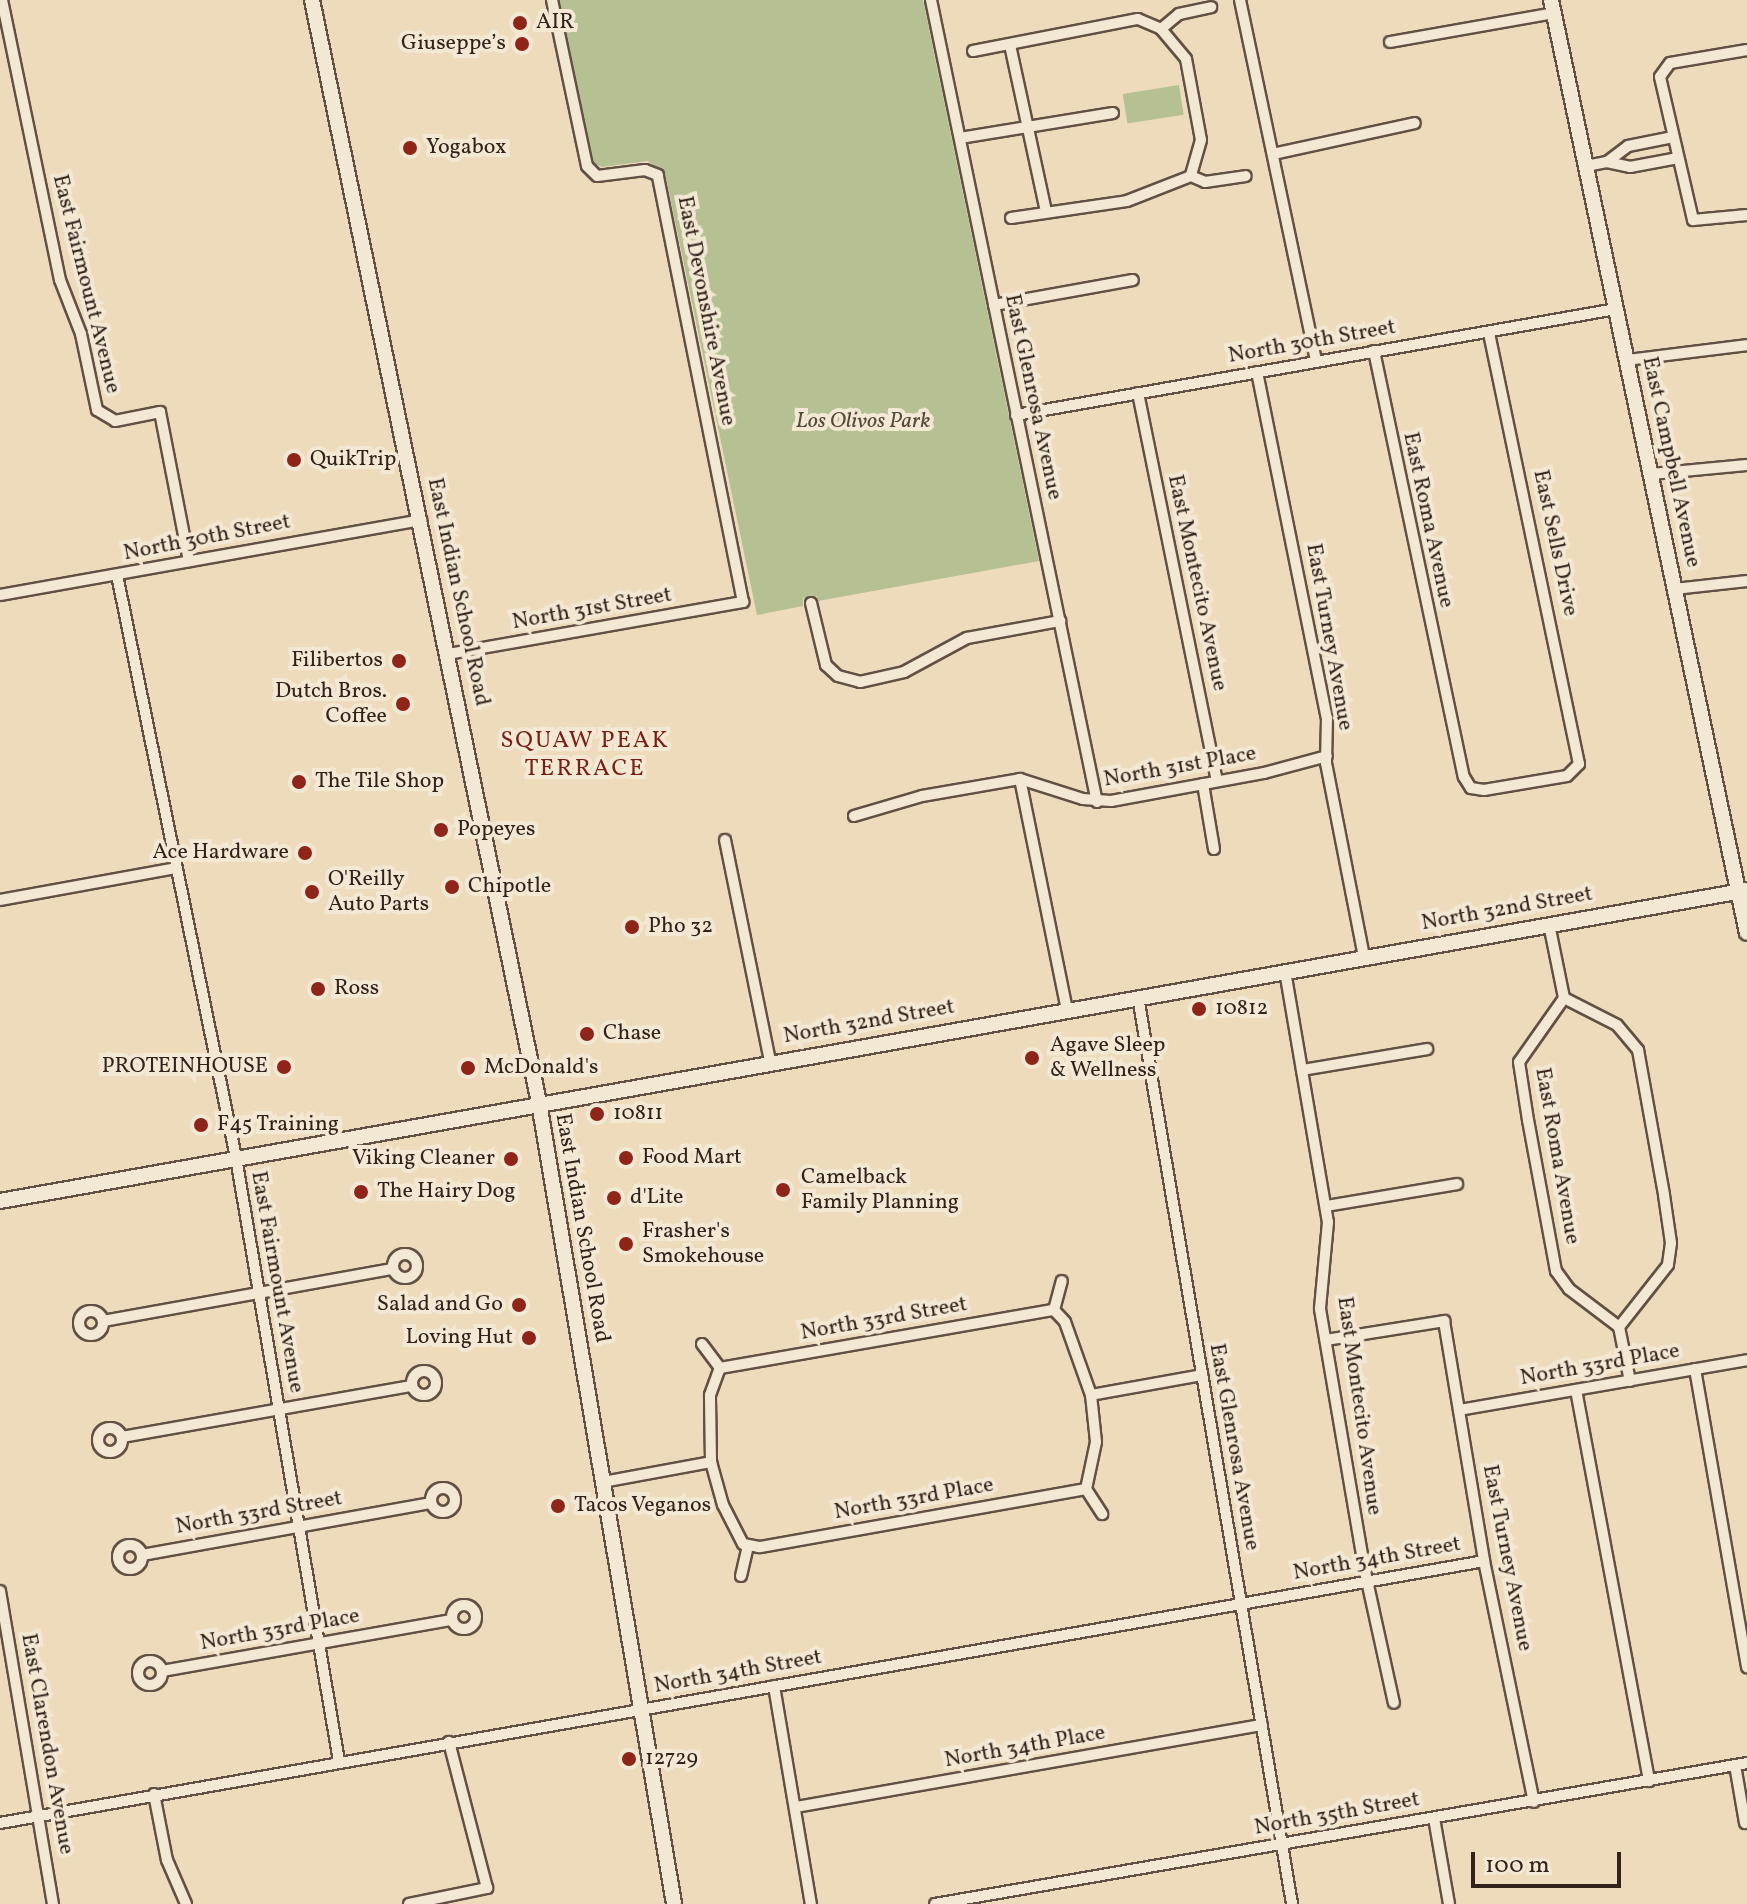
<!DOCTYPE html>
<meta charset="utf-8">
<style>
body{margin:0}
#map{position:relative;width:1747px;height:1904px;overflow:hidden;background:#eddbbc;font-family:Vollkorn,serif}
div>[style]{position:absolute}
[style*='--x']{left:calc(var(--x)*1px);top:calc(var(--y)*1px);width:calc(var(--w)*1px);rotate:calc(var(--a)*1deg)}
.green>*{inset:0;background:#b5c193;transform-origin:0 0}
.roads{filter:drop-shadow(2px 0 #625044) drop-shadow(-2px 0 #625044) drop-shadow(0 2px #625044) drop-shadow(0 -2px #625044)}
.street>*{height:10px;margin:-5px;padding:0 5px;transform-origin:5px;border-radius:5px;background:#f3e8d3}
.street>.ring{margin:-5px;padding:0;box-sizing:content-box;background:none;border:10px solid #f3e8d3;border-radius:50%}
.secondary>*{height:14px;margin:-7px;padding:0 7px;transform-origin:7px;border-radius:7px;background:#f3e8d3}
.dots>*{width:22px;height:22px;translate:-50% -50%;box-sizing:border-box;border:4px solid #f3e8d3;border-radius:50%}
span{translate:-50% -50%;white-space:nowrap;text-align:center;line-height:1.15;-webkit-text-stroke:8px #f3e8d3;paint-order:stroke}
.poi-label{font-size:22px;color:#33221c}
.left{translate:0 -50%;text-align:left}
.right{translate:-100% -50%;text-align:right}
.street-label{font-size:22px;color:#33221c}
.park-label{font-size:22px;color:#544a3a;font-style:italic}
.neighbourhood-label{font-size:24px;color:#7a1f14;letter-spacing:2px}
.scale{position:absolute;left:1471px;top:1852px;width:150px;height:36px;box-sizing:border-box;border:4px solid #33221c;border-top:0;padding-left:10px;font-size:24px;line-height:28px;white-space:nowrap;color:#33221c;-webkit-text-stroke:6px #f3e8d3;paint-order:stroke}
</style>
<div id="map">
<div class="green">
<i style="clip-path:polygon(559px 0,923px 0,1039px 561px,818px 601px,817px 596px,803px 598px,803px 606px,757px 615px,666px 178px,648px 161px,602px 167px,593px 163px)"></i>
<i style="left:1179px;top:85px;width:30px;height:57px;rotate:81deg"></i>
</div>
<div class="roads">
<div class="street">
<i style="--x:2;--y:0;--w:286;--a:78.3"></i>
<i style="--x:60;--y:280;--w:58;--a:68.7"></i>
<i style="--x:81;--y:334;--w:78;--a:78.1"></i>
<i style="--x:97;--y:410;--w:21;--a:31"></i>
<i style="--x:115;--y:421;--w:46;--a:-11.3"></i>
<i style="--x:160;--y:412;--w:152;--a:79"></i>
<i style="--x:931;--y:0;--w:819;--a:78.31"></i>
<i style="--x:1240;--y:0;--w:370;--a:78.1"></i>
<i style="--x:1161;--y:29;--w:39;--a:50"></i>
<i style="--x:1186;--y:59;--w:82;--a:79.5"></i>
<i style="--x:1201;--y:140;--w:37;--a:106"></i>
<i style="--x:1390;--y:42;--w:167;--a:-10"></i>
<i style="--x:1010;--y:45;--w:171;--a:77.8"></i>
<i style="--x:1747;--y:50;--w:78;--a:170.4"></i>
<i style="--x:1670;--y:63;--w:17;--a:126"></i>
<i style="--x:1660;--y:77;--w:147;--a:77"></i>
<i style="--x:1693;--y:220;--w:54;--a:-5.3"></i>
<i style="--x:973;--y:51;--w:168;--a:-11"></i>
<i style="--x:1138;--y:19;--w:25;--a:23"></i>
<i style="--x:1161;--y:29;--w:23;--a:-40"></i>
<i style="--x:1179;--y:14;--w:33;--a:-12"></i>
<i style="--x:960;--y:138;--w:155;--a:-9.3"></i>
<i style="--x:1273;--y:154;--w:145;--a:-12.3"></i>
<i style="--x:1607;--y:162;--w:26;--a:-37"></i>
<i style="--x:1628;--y:146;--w:46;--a:-11.3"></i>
<i style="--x:1586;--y:166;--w:21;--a:-11"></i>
<i style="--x:1607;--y:162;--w:24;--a:12"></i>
<i style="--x:1630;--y:167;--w:49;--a:-10.6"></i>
<i style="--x:1191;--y:176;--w:15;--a:23"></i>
<i style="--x:1205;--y:182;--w:41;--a:-8.3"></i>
<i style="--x:1011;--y:218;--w:117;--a:-8.3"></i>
<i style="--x:1127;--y:201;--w:69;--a:-21.3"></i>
<i style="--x:994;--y:305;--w:141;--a:-10.2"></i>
<i style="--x:1374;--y:351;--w:435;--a:78.1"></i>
<i style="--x:1464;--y:777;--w:13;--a:58"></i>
<i style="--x:1471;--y:788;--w:13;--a:9"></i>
<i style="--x:1484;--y:790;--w:84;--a:-9.6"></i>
<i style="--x:1567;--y:776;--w:17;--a:-45"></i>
<i style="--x:1579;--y:764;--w:441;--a:-101.8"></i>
<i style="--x:1627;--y:360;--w:121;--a:-7.1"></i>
<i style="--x:1257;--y:372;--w:353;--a:78.6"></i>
<i style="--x:1327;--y:718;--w:45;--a:91.3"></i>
<i style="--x:1326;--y:763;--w:198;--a:78.9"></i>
<i style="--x:1138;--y:393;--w:396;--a:78.5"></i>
<i style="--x:1016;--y:415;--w:609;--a:-10.02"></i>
<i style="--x:1651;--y:474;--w:96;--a:-5.4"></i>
<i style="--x:117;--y:575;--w:595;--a:78.46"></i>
<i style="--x:236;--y:1158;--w:612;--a:80.31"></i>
<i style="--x:1675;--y:589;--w:72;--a:-6.3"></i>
<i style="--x:0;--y:595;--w:428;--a:-10.1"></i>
<i style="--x:811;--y:603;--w:64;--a:76.4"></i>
<i style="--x:826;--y:665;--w:16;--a:43"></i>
<i style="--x:838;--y:676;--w:23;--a:15"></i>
<i style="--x:860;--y:682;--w:45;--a:-12.8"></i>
<i style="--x:904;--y:672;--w:72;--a:-28.4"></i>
<i style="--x:967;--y:638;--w:95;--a:-10.4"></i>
<i style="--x:448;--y:654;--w:300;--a:-10"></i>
<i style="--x:743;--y:602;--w:435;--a:-101.3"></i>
<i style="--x:658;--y:175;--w:14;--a:-159"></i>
<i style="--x:645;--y:170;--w:48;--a:172.9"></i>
<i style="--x:597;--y:176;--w:14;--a:-135"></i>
<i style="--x:587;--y:166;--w:170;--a:-101.9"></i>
<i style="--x:1020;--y:779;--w:236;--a:78.5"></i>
<i style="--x:1203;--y:784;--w:66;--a:80.4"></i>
<i style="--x:854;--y:816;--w:71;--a:-16.4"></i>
<i style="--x:922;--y:796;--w:99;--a:-9.8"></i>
<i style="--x:1020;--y:779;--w:66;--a:17.6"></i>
<i style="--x:1083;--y:799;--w:28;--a:4"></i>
<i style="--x:1111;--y:801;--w:156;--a:-10.4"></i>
<i style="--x:1264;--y:773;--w:65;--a:-15.1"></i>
<i style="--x:725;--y:840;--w:227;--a:78.5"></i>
<i style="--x:0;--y:900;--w:179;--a:-10.3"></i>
<i style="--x:1549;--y:924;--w:76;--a:78.5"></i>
<i style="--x:1564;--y:998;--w:78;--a:125.1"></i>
<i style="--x:1519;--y:1062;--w:59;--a:81.2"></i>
<i style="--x:1528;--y:1120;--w:154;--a:79.5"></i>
<i style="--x:1556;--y:1271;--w:22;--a:54"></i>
<i style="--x:1569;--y:1289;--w:63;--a:37.2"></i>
<i style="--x:1619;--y:1327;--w:55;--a:78.5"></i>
<i style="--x:1285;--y:971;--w:255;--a:80.3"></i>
<i style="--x:1328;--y:1222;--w:87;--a:95.3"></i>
<i style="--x:1320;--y:1309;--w:262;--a:80.3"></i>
<i style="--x:1364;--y:1567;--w:139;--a:77.6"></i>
<i style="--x:1138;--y:997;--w:920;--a:80.36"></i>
<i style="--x:1564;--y:998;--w:59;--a:27"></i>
<i style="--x:1617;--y:1025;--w:33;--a:50"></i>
<i style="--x:1638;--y:1050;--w:147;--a:79.8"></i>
<i style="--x:1664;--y:1195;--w:49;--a:81.7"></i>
<i style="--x:1671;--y:1243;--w:22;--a:98"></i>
<i style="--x:1668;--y:1265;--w:79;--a:128.3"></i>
<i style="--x:1302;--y:1070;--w:127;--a:-9.5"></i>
<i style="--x:1326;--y:1206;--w:133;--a:-9.5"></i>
<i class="ring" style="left:393px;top:1254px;width:14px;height:14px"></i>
<i style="--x:1054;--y:1310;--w:16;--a:47"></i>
<i style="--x:1065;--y:1322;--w:77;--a:70.4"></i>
<i style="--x:1091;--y:1395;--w:47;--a:83.9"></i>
<i style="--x:1096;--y:1442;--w:48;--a:102"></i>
<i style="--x:1086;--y:1489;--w:332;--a:169.9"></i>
<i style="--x:759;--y:1547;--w:16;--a:-169"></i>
<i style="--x:743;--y:1544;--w:44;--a:-117.1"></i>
<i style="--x:723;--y:1505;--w:45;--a:-105.6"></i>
<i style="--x:711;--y:1462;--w:67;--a:-90.9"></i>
<i style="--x:710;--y:1395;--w:29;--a:-70"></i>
<i style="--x:720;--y:1368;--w:339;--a:-9.9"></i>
<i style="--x:1054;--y:1310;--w:30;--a:-75"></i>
<i class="ring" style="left:79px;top:1311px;width:14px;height:14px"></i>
<i style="--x:103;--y:1321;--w:294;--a:-10.2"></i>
<i style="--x:1326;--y:1340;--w:120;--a:-9.1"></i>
<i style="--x:1444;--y:1321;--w:243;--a:80.5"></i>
<i style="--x:1484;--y:1561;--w:246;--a:78.3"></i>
<i style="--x:702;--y:1344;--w:30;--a:53"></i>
<i style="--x:1695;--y:1369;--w:303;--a:80.1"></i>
<i class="ring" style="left:412px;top:1371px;width:14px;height:14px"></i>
<i style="--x:1576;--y:1390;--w:398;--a:79.4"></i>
<i style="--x:1091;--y:1395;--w:113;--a:-10.2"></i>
<i style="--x:1459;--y:1410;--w:292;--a:-9.8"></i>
<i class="ring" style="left:98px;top:1428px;width:14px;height:14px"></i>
<i style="--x:122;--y:1437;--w:294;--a:-10"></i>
<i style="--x:603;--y:1482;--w:110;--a:-10.5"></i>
<i class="ring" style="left:431px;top:1488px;width:14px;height:14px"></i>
<i style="--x:1086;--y:1489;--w:30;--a:57"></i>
<i class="ring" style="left:118px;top:1545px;width:14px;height:14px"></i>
<i style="--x:142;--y:1555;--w:294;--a:-10.2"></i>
<i style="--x:741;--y:1576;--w:31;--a:-77"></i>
<i style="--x:0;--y:1591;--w:317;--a:80.4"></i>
<i class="ring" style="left:452px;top:1605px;width:14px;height:14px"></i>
<i class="ring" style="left:138px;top:1661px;width:14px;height:14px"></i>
<i style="--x:162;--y:1671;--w:294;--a:-10"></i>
<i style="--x:774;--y:1686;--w:221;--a:80.4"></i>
<i style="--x:1735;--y:1765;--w:59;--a:80.2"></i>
<i style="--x:154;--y:1794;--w:67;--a:78.9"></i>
<i style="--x:167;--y:1860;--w:48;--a:66.6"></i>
<i style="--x:796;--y:1807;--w:473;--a:-10"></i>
<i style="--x:1434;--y:1818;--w:87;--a:80.1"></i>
<i style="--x:0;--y:1823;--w:1507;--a:-10.01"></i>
<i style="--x:409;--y:1904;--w:80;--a:-11.6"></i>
<i style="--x:487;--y:1888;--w:151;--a:-104.6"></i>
<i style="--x:935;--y:1904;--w:824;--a:-9.85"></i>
</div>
<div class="secondary">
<i style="--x:312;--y:0;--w:1126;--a:78.37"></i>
<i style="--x:539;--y:1103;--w:812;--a:80.43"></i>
<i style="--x:1551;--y:0;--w:953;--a:78.14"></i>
<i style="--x:0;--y:1201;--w:1774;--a:-10.09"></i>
</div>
</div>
<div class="dots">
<i style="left:520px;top:23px;background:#8f2418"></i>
<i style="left:522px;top:44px;background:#8f2418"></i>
<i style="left:410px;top:148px;background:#8f2418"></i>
<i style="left:294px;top:460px;background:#8f2418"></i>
<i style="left:399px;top:661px;background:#8f2418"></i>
<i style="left:403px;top:704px;background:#8f2418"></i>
<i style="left:299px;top:782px;background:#8f2418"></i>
<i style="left:441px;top:830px;background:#8f2418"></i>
<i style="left:305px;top:853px;background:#8f2418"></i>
<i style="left:452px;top:887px;background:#8f2418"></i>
<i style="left:312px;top:892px;background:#8f2418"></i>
<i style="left:632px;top:927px;background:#8f2418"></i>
<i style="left:318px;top:989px;background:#8f2418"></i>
<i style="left:1199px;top:1009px;background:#8f2418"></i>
<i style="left:587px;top:1034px;background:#8f2418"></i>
<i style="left:1032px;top:1058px;background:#8f2418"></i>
<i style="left:284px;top:1067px;background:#8f2418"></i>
<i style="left:468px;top:1068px;background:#8f2418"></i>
<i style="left:597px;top:1114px;background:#8f2418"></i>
<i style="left:201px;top:1125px;background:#8f2418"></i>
<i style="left:626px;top:1158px;background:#8f2418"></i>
<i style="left:511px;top:1159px;background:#8f2418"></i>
<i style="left:783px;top:1190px;background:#8f2418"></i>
<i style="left:361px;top:1192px;background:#8f2418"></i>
<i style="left:614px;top:1198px;background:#8f2418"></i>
<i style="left:626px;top:1244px;background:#8f2418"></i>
<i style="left:519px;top:1305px;background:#8f2418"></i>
<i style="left:529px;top:1338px;background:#8f2418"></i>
<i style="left:558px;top:1506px;background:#8f2418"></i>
<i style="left:629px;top:1759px;background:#8f2418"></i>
</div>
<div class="poi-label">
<span class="left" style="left:536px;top:23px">AIR</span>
<span class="right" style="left:506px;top:44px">Giuseppe’s</span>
<span class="left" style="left:426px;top:148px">Yogabox</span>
<span class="left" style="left:310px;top:460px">QuikTrip</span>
<span class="right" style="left:383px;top:661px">Filibertos</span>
<span class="right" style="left:387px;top:704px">Dutch Bros.<br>Coffee</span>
<span class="left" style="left:315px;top:782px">The Tile Shop</span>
<span class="left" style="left:457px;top:830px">Popeyes</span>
<span class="right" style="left:289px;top:853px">Ace Hardware</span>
<span class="left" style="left:328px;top:892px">O'Reilly<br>Auto Parts</span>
<span class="left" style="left:468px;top:887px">Chipotle</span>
<span class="left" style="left:648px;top:927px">Pho 32</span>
<span class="left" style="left:334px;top:989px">Ross</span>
<span class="left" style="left:1215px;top:1009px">10812</span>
<span class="left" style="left:603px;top:1034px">Chase</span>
<span class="left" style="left:1050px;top:1058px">Agave Sleep<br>&amp; Wellness</span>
<span class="right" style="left:268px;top:1067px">PROTEINHOUSE</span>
<span class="left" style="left:484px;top:1068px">McDonald's</span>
<span class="left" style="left:613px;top:1114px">10811</span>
<span class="left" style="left:217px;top:1125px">F45 Training</span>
<span class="left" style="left:642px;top:1158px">Food Mart</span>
<span class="right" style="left:495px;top:1159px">Viking Cleaner</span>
<span class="left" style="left:801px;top:1190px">Camelback<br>Family Planning</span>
<span class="left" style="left:377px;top:1192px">The Hairy Dog</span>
<span class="left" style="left:630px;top:1198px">d'Lite</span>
<span class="left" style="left:642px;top:1244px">Frasher's<br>Smokehouse</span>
<span class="right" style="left:503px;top:1305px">Salad and Go</span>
<span class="right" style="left:513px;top:1338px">Loving Hut</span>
<span class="left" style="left:574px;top:1506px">Tacos Veganos</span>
<span class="left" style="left:645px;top:1759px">12729</span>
</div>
<div class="street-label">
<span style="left:86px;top:284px;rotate:76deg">East Fairmount Avenue</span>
<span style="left:706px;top:311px;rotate:79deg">East Devonshire Avenue</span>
<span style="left:1312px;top:342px;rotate:-10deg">North 30th Street</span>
<span style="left:1033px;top:397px;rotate:78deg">East Glenrosa Avenue</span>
<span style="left:1671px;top:462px;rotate:78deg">East Campbell Avenue</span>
<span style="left:1428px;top:520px;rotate:78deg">East Roma Avenue</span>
<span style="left:207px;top:538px;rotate:-11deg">North 30th Street</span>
<span style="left:1555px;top:543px;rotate:78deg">East Sells Drive</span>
<span style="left:1197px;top:583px;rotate:78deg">East Montecito Avenue</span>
<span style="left:458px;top:592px;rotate:78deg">East Indian School Road</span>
<span style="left:592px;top:609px;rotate:-10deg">North 31st Street</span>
<span style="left:1329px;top:637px;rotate:80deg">East Turney Avenue</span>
<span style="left:1180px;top:767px;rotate:-10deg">North 31st Place</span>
<span style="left:1507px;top:909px;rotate:-10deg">North 32nd Street</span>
<span style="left:869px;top:1022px;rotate:-10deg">North 32nd Street</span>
<span style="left:1557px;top:1156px;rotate:80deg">East Roma Avenue</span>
<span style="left:582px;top:1228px;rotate:80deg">East Indian School Road</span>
<span style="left:277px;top:1282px;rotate:80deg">East Fairmount Avenue</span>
<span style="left:884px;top:1319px;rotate:-10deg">North 33rd Street</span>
<span style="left:1600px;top:1365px;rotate:-10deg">North 33rd Place</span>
<span style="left:1359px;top:1406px;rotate:82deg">East Montecito Avenue</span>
<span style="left:1234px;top:1447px;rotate:80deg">East Glenrosa Avenue</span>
<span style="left:914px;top:1499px;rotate:-10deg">North 33rd Place</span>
<span style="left:259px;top:1513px;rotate:-10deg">North 33rd Street</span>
<span style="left:1507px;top:1558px;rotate:79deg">East Turney Avenue</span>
<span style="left:1377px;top:1559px;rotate:-10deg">North 34th Street</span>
<span style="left:280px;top:1630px;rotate:-10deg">North 33rd Place</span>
<span style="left:738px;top:1672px;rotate:-10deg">North 34th Street</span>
<span style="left:47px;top:1744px;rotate:80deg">East Clarendon Avenue</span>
<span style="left:1025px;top:1747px;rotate:-10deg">North 34th Place</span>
<span style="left:1337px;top:1814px;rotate:-10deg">North 35th Street</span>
</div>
<div class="park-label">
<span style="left:863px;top:422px">Los Olivos Park</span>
</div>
<div class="neighbourhood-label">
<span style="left:585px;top:756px">SQUAW PEAK<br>TERRACE</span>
</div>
<div class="scale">100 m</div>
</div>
